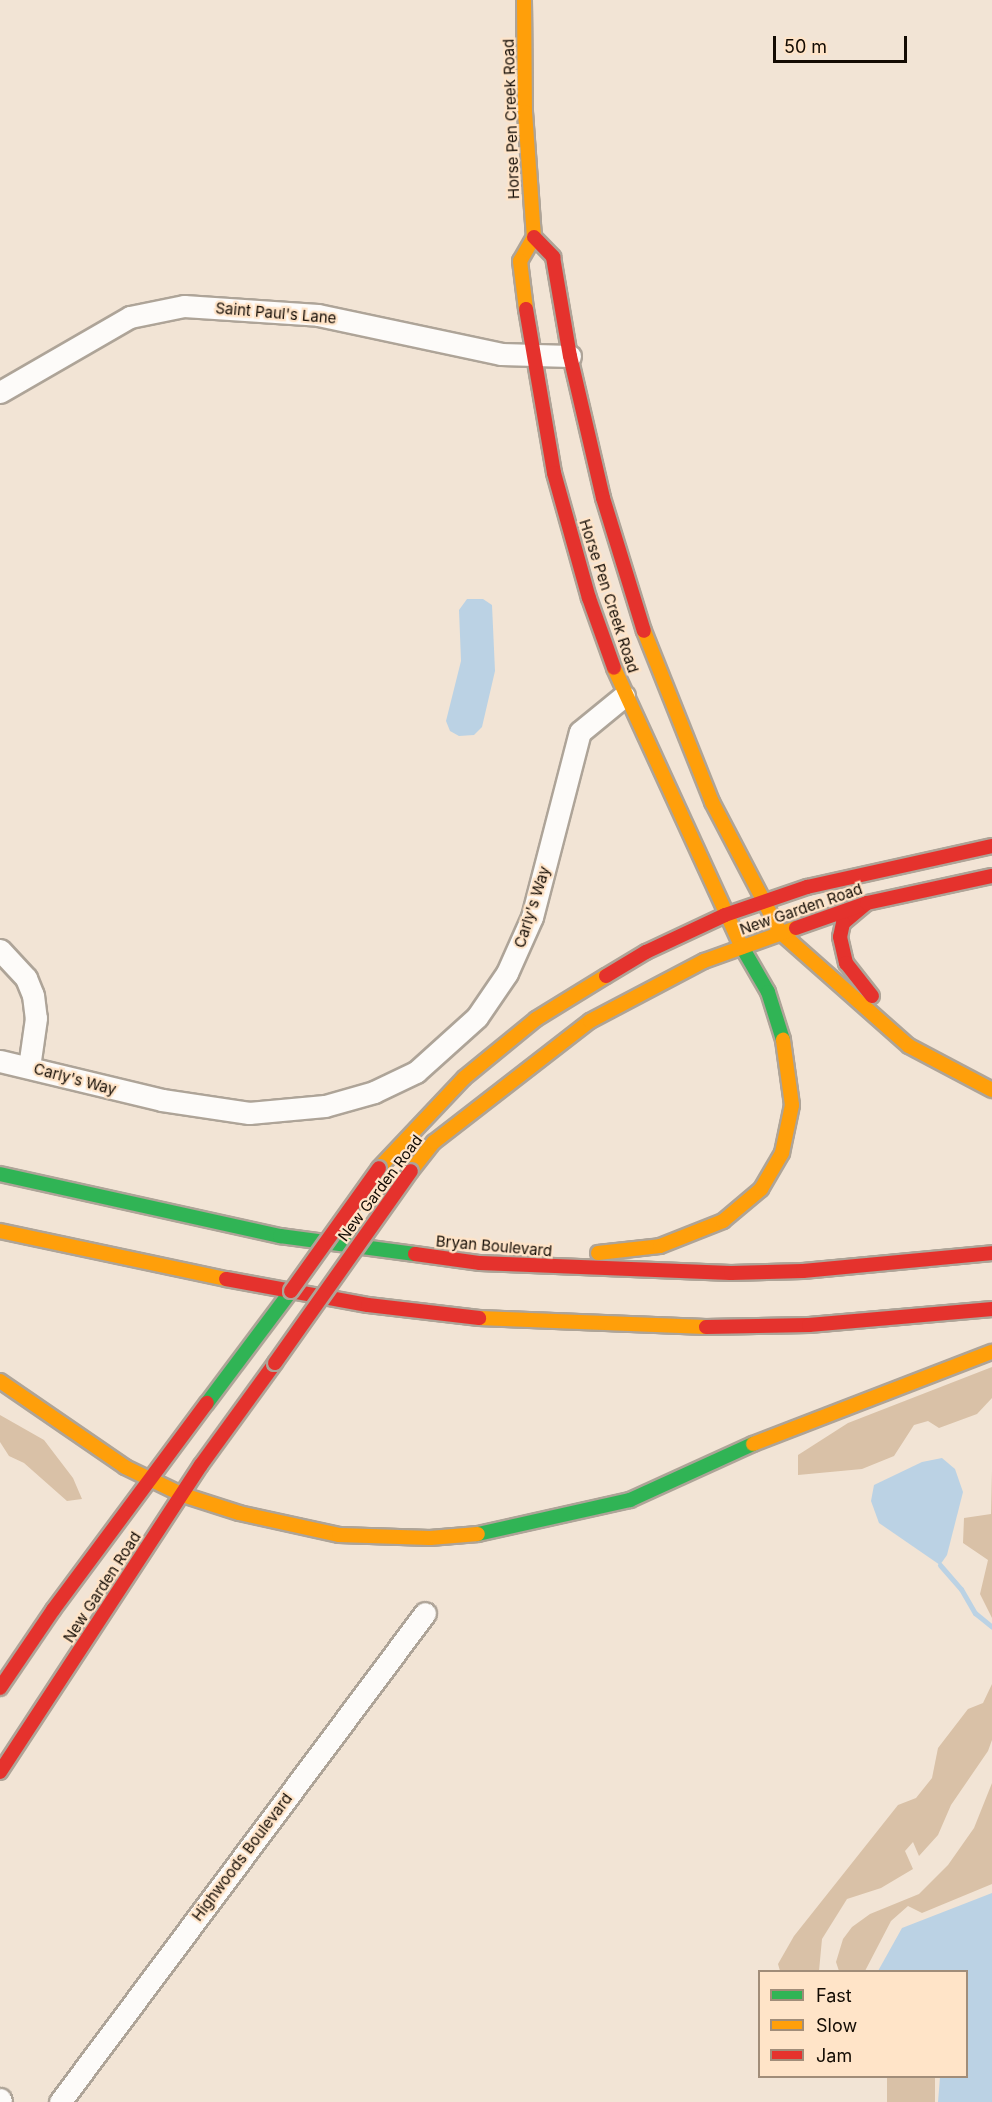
<!DOCTYPE html>
<style>
body{margin:0}
#map{position:relative;width:992px;height:2102px;overflow:hidden;background:#f2e4d5;font-family:Inter,sans-serif}
div>[style]{position:absolute}
[style*='--x']{left:calc(var(--x)*1px);top:calc(var(--y)*1px);width:calc(var(--w)*1px);rotate:calc(var(--a)*1deg)}
.forest>*{inset:0;background:#d9c1a7;transform-origin:0 0}
.water>*{inset:0;background:#bbd2e4}
.stream>*{height:5px;margin:-2.5px;padding:0 2.5px;transform-origin:2.5px;border-radius:2.5px;background:#bbd2e4}
.roads{filter:drop-shadow(2px 0 #aea498) drop-shadow(-2px 0 #aea498) drop-shadow(0 2px #aea498) drop-shadow(0 -2px #aea498)}
.street>*{height:21px;margin:-10.5px;padding:0 10.5px;transform-origin:10.5px;border-radius:10.5px;background:#fdfbf9}
.fast>*{height:14px;margin:-7px;padding:0 7px;transform-origin:7px;border-radius:7px;background:#30b455}
.slow>*{height:14px;margin:-7px;padding:0 7px;transform-origin:7px;border-radius:7px;background:#ff9f0a}
.jam>*{height:14px;margin:-7px;padding:0 7px;transform-origin:7px;border-radius:7px;background:#e5322d}
.bridges{filter:drop-shadow(2px 0 #aea498) drop-shadow(-2px 0 #aea498) drop-shadow(0 2px #aea498) drop-shadow(0 -2px #aea498)}
.jam-bridge>*{height:14px;margin:-7px;padding:0 7px;transform-origin:7px;border-radius:7px;background:#e5322d}
span{translate:-50% -50%;white-space:nowrap;text-align:center;line-height:1.15;-webkit-text-stroke:4.5px #ffe4c8;paint-order:stroke}
.street-label{font-size:15px;color:#130b03}
.legend{position:absolute;left:758px;top:1970px;width:210px;height:108px;box-sizing:border-box;background:#ffe4c8;border:2px solid #a18d79;margin:0;padding:8px 10px;list-style:none;font-size:18px;color:#130b03}
.legend li{display:flex;align-items:center;gap:12px;height:30px}
.legend b{width:30px;border:2px solid #a18d79}
.scale{position:absolute;left:773px;top:36px;width:134px;height:27px;box-sizing:border-box;border:3px solid #130b03;border-top:0;padding-left:8px;font-size:18px;line-height:21px;white-space:nowrap;color:#130b03;-webkit-text-stroke:4px #ffe4c8;paint-order:stroke}
</style>
<div id="map">
<div class="forest">
<i style="clip-path:polygon(992px 1367px,992px 1398px,977px 1414px,939px 1428px,928px 1421px,914px 1425px,894px 1456px,862px 1469px,798px 1475px,798px 1455px,848px 1423px)"></i>
<i style="clip-path:polygon(0 1415px,44px 1440px,73px 1478px,82px 1499px,67px 1501px,24px 1463px,9px 1456px,0 1442px)"></i>
<i style="clip-path:polygon(992px 1470px,992px 1618px,980px 1594px,988px 1560px,963px 1543px,964px 1518px,991px 1514px)"></i>
<i style="clip-path:polygon(992px 1684px,992px 1740px,988px 1751px,951px 1805px,938px 1835px,919px 1856px,913px 1842px,905px 1851px,913px 1869px,881px 1888px,847px 1899px,822px 1939px,819px 1971px,780px 1971px,778px 1964px,794px 1936px,898px 1805px,916px 1798px,932px 1778px,938px 1748px,968px 1709px,983px 1703px)"></i>
<i style="clip-path:polygon(992px 1783px,992px 1884px,922px 1913px,908px 1906px,891px 1921px,865px 1971px,839px 1971px,836px 1962px,843px 1939px,852px 1927px,870px 1914px,919px 1894px,948px 1865px,974px 1828px)"></i>
<i style="left:887px;top:2077px;width:48px;height:25px"></i>
</div>
<div class="water">
<i style="clip-path:polygon(467px 599px,483px 599px,492px 605px,495px 671px,482px 727px,474px 735px,459px 736px,450px 731px,446px 721px,461px 661px,459px 610px)"></i>
<i style="clip-path:polygon(942px 1458px,955px 1469px,963px 1492px,947px 1555px,940px 1565px,879px 1523px,871px 1501px,874px 1485px,922px 1462px)"></i>
<i style="clip-path:polygon(992px 1893px,992px 2102px,938px 2102px,940px 2077px,966px 2076px,966px 1972px,878px 1971px,902px 1928px)"></i>
</div>
<div class="stream">
<i style="--x:940;--y:1565;--w:32;--a:49"></i>
<i style="--x:961;--y:1589;--w:28;--a:60"></i>
<i style="--x:975;--y:1613;--w:22;--a:39"></i>
</div>
<div class="roads">
<div class="street">
<i style="--x:0;--y:392;--w:150;--a:-30"></i>
<i style="--x:130;--y:317;--w:55;--a:-11.5"></i>
<i style="--x:184;--y:306;--w:134;--a:3.8"></i>
<i style="--x:318;--y:315;--w:187;--a:12"></i>
<i style="--x:501;--y:354;--w:69;--a:1.7"></i>
<i style="--x:0;--y:950;--w:38;--a:47"></i>
<i style="--x:26;--y:978;--w:18;--a:68"></i>
<i style="--x:33;--y:995;--w:23;--a:83"></i>
<i style="--x:36;--y:1018;--w:49;--a:98.1"></i>
<i style="--x:0;--y:1061;--w:167;--a:13.5"></i>
<i style="--x:162;--y:1100;--w:88;--a:8.5"></i>
<i style="--x:249;--y:1113;--w:76;--a:-5.3"></i>
<i style="--x:325;--y:1106;--w:51;--a:-15.9"></i>
<i style="--x:374;--y:1092;--w:47;--a:-25.5"></i>
<i style="--x:416;--y:1072;--w:82;--a:-42"></i>
<i style="--x:477;--y:1017;--w:53;--a:-55.7"></i>
<i style="--x:507;--y:973;--w:61;--a:-65.9"></i>
<i style="--x:532;--y:917;--w:191;--a:-75.5"></i>
<i style="--x:580;--y:732;--w:57;--a:-39.3"></i>
<i style="--x:0;--y:2099;--w:3;--a:72"></i>
<i style="--x:60;--y:2102;--w:610;--a:-53.26"></i>
</div>
<div class="fast">
<i style="--x:742;--y:947;--w:52;--a:60"></i>
<i style="--x:768;--y:992;--w:50;--a:72.6"></i>
<i style="--x:0;--y:1174;--w:287;--a:12.5"></i>
<i style="--x:280;--y:1236;--w:136;--a:7.6"></i>
<i style="--x:207;--y:1403;--w:140;--a:-53.1"></i>
<i style="--x:478;--y:1534;--w:156;--a:-12.6"></i>
<i style="--x:630;--y:1500;--w:135;--a:-24.5"></i>
</div>
<div class="slow">
<i style="--x:524;--y:0;--w:112;--a:89.5"></i>
<i style="--x:525;--y:112;--w:125;--a:85.9"></i>
<i style="--x:534;--y:237;--w:28;--a:120"></i>
<i style="--x:520;--y:261;--w:48;--a:82.9"></i>
<i style="--x:644;--y:631;--w:184;--a:68.3"></i>
<i style="--x:712;--y:802;--w:147;--a:62.4"></i>
<i style="--x:614;--y:668;--w:307;--a:65.4"></i>
<i style="--x:780;--y:932;--w:172;--a:41.5"></i>
<i style="--x:909;--y:1046;--w:94;--a:27.9"></i>
<i style="--x:379;--y:1168;--w:124;--a:-46.6"></i>
<i style="--x:464;--y:1078;--w:93;--a:-39.3"></i>
<i style="--x:536;--y:1019;--w:82;--a:-31.6"></i>
<i style="--x:411;--y:1171;--w:37;--a:-52"></i>
<i style="--x:434;--y:1142;--w:197;--a:-37.8"></i>
<i style="--x:590;--y:1021;--w:129;--a:-27.8"></i>
<i style="--x:704;--y:961;--w:98;--a:-19.7"></i>
<i style="--x:0;--y:1231;--w:231;--a:12"></i>
<i style="--x:598;--y:1253;--w:62;--a:-6.4"></i>
<i style="--x:660;--y:1246;--w:68;--a:-21.6"></i>
<i style="--x:723;--y:1221;--w:50;--a:-40.1"></i>
<i style="--x:761;--y:1189;--w:42;--a:-59.7"></i>
<i style="--x:782;--y:1153;--w:49;--a:-78.2"></i>
<i style="--x:792;--y:1105;--w:66;--a:-97.9"></i>
<i style="--x:479;--y:1318;--w:227;--a:2.3"></i>
<i style="--x:0;--y:1381;--w:152;--a:34.5"></i>
<i style="--x:125;--y:1467;--w:64;--a:25.8"></i>
<i style="--x:183;--y:1495;--w:59;--a:17.8"></i>
<i style="--x:239;--y:1513;--w:102;--a:12.4"></i>
<i style="--x:339;--y:1535;--w:91;--a:1.9"></i>
<i style="--x:430;--y:1538;--w:48;--a:-4.8"></i>
<i style="--x:753;--y:1444;--w:256;--a:-21.1"></i>
</div>
<div class="jam">
<i style="--x:534;--y:237;--w:28;--a:46"></i>
<i style="--x:553;--y:257;--w:100;--a:80.3"></i>
<i style="--x:570;--y:356;--w:146;--a:76.9"></i>
<i style="--x:603;--y:498;--w:139;--a:72.9"></i>
<i style="--x:526;--y:309;--w:166;--a:80.3"></i>
<i style="--x:554;--y:473;--w:130;--a:74.4"></i>
<i style="--x:589;--y:598;--w:74;--a:70.3"></i>
<i style="--x:867;--y:903;--w:31;--a:140"></i>
<i style="--x:843;--y:923;--w:14;--a:102"></i>
<i style="--x:840;--y:937;--w:27;--a:77"></i>
<i style="--x:846;--y:963;--w:42;--a:51.8"></i>
<i style="--x:796;--y:928;--w:75;--a:-19.4"></i>
<i style="--x:867;--y:903;--w:128;--a:-12.2"></i>
<i style="--x:606;--y:976;--w:47;--a:-31"></i>
<i style="--x:646;--y:952;--w:87;--a:-25.1"></i>
<i style="--x:725;--y:915;--w:87;--a:-18.9"></i>
<i style="--x:807;--y:887;--w:189;--a:-12.5"></i>
<i style="--x:415;--y:1254;--w:66;--a:7.9"></i>
<i style="--x:480;--y:1263;--w:251;--a:2.3"></i>
<i style="--x:731;--y:1273;--w:72;--a:-1.6"></i>
<i style="--x:803;--y:1271;--w:190;--a:-5.4"></i>
<i style="--x:226;--y:1279;--w:144;--a:10.4"></i>
<i style="--x:368;--y:1305;--w:112;--a:6.7"></i>
<i style="--x:706;--y:1327;--w:103;--a:-1.1"></i>
<i style="--x:809;--y:1325;--w:184;--a:-5"></i>
<i style="--x:0;--y:1688;--w:94;--a:-55.8"></i>
<i style="--x:53;--y:1610;--w:258;--a:-53.4"></i>
<i style="--x:0;--y:1772;--w:367;--a:-56.8"></i>
<i style="--x:201;--y:1465;--w:126;--a:-54"></i>
</div>
</div>
<div class="bridges">
<div class="jam-bridge">
<i style="--x:291;--y:1291;--w:151;--a:-54.4"></i>
<i style="--x:275;--y:1363;--w:235;--a:-54.7"></i>
</div>
</div>
<div class="street-label">
<span style="left:511px;top:119px;rotate:-92deg">Horse Pen Creek Road</span>
<span style="left:276px;top:313px;rotate:5deg">Saint Paul's Lane</span>
<span style="left:609px;top:596px;rotate:72deg">Horse Pen Creek Road</span>
<span style="left:532px;top:907px;rotate:-72deg">Carly's Way</span>
<span style="left:801px;top:909px;rotate:-19deg">New Garden Road</span>
<span style="left:75px;top:1079px;rotate:15deg">Carly's Way</span>
<span style="left:380px;top:1188px;rotate:-53deg">New Garden Road</span>
<span style="left:494px;top:1246px;rotate:5deg">Bryan Boulevard</span>
<span style="left:102px;top:1587px;rotate:-57deg">New Garden Road</span>
<span style="left:242px;top:1857px;rotate:-53deg">Highwoods Boulevard</span>
</div>
<ul class="legend">
<li><b style="height:8px;background:#30b455"></b>Fast</li>
<li><b style="height:8px;background:#ff9f0a"></b>Slow</li>
<li><b style="height:8px;background:#e5322d"></b>Jam</li>
</ul>
<div class="scale">50 m</div>
</div>
